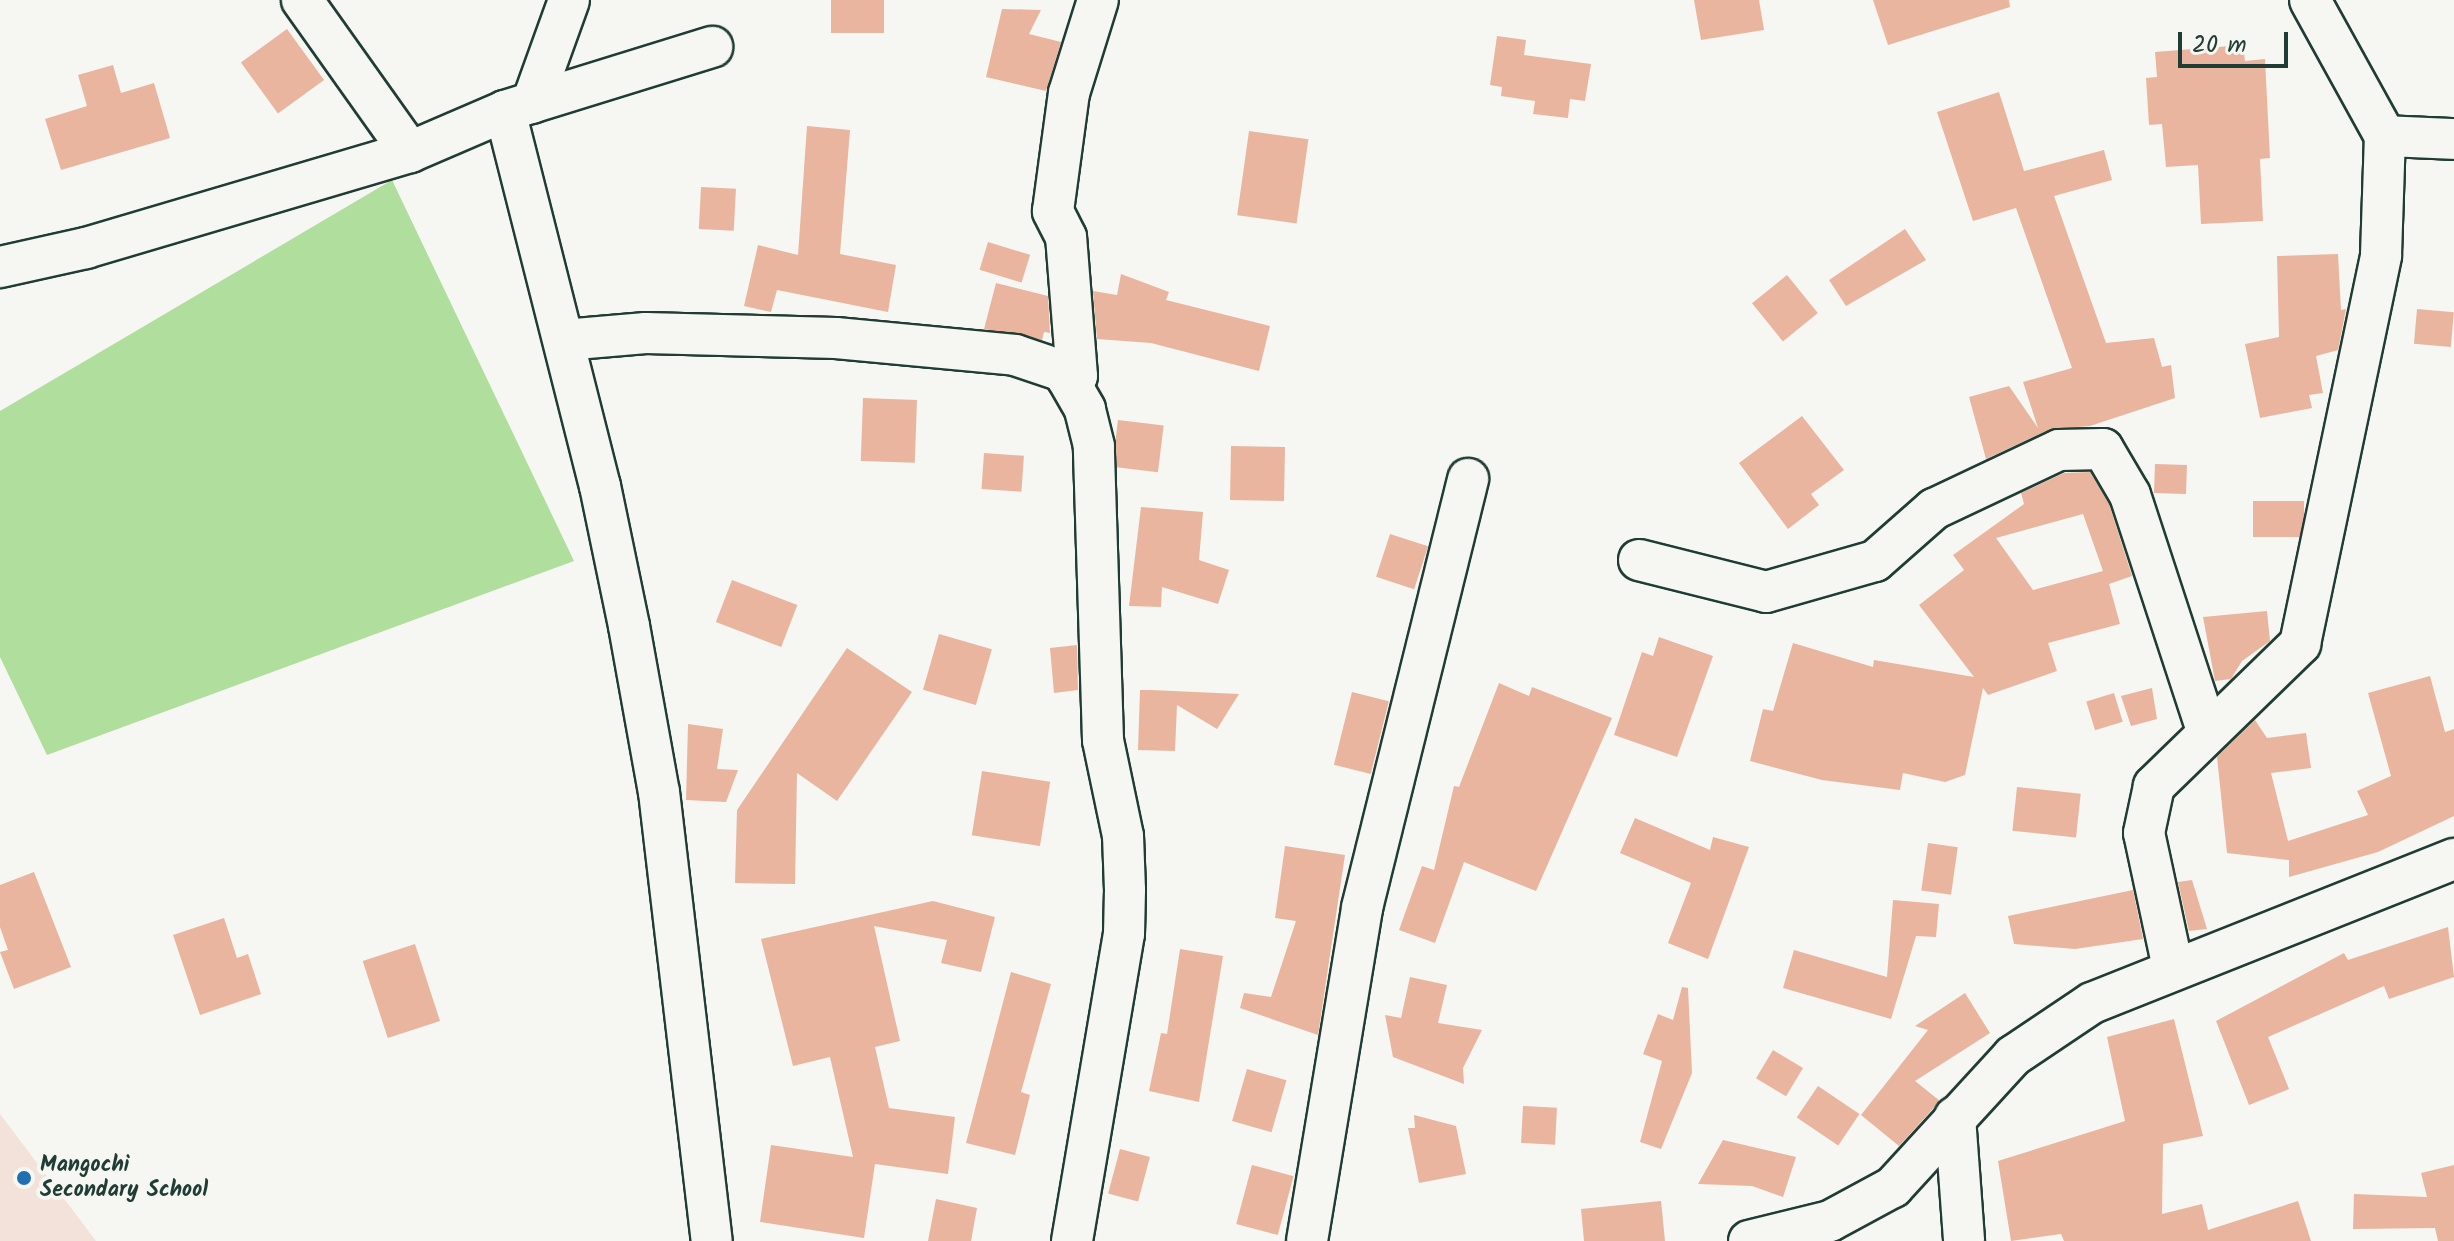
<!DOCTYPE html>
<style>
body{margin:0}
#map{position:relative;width:2454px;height:1241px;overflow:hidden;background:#f6f6f2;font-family:Kalam,sans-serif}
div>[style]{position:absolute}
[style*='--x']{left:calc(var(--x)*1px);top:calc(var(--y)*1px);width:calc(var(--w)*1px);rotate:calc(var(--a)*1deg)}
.built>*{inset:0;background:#f2e2d9}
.green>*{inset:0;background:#b0de9d}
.building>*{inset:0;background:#eab59e;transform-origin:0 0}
.roads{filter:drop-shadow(2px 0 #1f3d34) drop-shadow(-2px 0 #1f3d34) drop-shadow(0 2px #1f3d34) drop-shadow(0 -2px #1f3d34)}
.minor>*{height:40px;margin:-20px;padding:0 20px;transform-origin:20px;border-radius:20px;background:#f6f6f2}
.dots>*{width:22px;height:22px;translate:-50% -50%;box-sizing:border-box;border:4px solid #f6f6f2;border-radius:50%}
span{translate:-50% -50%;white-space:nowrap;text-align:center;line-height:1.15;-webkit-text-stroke:8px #f6f6f2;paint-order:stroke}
.poi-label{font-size:22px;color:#1f3d34;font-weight:700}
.left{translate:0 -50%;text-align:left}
.scale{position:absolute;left:2178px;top:32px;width:110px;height:36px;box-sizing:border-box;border:4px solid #1f3d34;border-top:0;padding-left:10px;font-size:24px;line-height:28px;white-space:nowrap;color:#1f3d34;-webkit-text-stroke:6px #f6f6f2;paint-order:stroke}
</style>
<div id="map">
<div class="built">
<i style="clip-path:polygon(0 1114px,96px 1241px,0 1241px)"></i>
</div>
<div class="green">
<i style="clip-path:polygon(392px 180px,574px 561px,47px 755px,0 657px,0 411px)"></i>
</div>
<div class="building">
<i style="left:831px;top:0;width:53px;height:33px"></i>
<i style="clip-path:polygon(1694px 0,1759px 0,1764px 30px,1701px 40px)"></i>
<i style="clip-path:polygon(1873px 0,2009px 0,2010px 7px,1888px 45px)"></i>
<i style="clip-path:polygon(1002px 9px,1041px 10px,1029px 34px,1061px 42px,1046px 91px,986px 77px)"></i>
<i style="left:287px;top:29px;width:63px;height:57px;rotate:54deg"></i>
<i style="clip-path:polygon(1497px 36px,1526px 40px,1524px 55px,1591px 64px,1585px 101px,1570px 99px,1568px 118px,1533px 114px,1535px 101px,1501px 96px,1502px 87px,1490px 85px)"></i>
<i style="clip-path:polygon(2243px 45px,2245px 61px,2265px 59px,2270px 158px,2260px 159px,2263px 221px,2201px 224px,2198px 165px,2166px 167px,2162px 124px,2149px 125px,2146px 78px,2157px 77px,2155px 52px)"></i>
<i style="clip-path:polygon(113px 65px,121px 93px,154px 83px,170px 138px,61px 170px,45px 119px,87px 106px,78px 75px)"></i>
<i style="clip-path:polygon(1999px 92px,2024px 171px,2104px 150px,2112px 180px,2054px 196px,2106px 343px,2154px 338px,2162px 367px,2171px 365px,2175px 398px,2090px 426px,2050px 429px,1986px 459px,1969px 397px,2009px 386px,2038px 428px,2023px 382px,2072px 368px,2016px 208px,1973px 221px,1937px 112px)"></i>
<i style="clip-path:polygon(807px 126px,850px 130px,840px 254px,896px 265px,888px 312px,777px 290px,771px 312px,744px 306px,758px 245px,798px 255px)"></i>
<i style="left:1249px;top:131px;width:60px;height:85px;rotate:8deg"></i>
<i style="left:701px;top:187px;width:35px;height:42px;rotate:3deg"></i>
<i style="clip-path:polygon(1905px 229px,1926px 260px,1846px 306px,1829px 280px)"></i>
<i style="left:988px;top:242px;width:44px;height:29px;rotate:17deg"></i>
<i style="clip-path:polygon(2338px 254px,2341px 310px,2346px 309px,2338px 350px,2316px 356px,2323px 393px,2309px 395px,2312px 408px,2260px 418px,2245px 344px,2279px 337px,2277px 256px)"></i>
<i style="clip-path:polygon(1121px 274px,1169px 292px,1166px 300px,1270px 326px,1259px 371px,1151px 343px,1097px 339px,1093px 291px,1117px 295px)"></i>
<i style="left:1787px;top:275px;width:49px;height:45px;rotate:51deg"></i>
<i style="clip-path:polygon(996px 283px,1048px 296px,1050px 333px,1044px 332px,1042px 340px,984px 329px)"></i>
<i style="left:2417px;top:309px;width:37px;height:35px;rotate:5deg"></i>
<i style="left:863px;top:398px;width:54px;height:63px;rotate:2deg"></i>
<i style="clip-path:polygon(1802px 416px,1844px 470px,1811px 494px,1819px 505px,1788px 529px,1739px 463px)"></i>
<i style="left:1118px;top:420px;width:46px;height:47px;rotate:7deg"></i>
<i style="left:1231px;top:446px;width:54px;height:54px;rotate:1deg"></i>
<i style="left:984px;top:453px;width:40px;height:36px;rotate:4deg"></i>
<i style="left:2155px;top:464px;width:32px;height:29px;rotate:2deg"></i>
<i style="clip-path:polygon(evenodd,2090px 472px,2109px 504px,2132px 576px,2109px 584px,2120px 624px,2048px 643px,2057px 671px,1988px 695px,1983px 688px,1965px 775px,1945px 782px,1903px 773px,1900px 790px,1822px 780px,1750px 761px,1763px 709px,1773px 711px,1793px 643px,1873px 667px,1874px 660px,1974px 677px,1919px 605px,1964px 570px,1953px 555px,2024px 504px,2021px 493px,2064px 473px,2090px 472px,2083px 514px,2103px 571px,2033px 590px,1996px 538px,2083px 514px)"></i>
<i style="left:2253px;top:501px;width:51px;height:36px"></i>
<i style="clip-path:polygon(1141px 507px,1203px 512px,1199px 560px,1229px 570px,1218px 604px,1162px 587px,1161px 607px,1129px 606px)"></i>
<i style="left:1390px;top:534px;width:40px;height:45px;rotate:18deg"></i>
<i style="left:732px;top:580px;width:70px;height:45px;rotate:21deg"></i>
<i style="clip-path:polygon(2267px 611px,2270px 641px,2242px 661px,2231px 679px,2215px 681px,2203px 617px)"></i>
<i style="left:939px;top:634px;width:55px;height:58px;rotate:16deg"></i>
<i style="clip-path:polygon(1659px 637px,1713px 656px,1677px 757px,1614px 735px,1642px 652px,1653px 656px)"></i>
<i style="clip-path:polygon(1077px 645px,1078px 690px,1054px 693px,1050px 648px)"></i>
<i style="clip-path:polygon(847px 648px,912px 692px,837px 801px,797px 773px,795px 884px,735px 883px,737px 810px)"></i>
<i style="clip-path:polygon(2430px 676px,2445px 732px,2454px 729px,2454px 816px,2378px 852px,2289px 877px,2289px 860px,2227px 853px,2217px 757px,2255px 720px,2267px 738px,2306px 733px,2311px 768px,2271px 773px,2288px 841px,2368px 815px,2357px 791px,2391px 776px,2368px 693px)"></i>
<i style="clip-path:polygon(1499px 683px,1529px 696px,1532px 687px,1612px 718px,1536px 891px,1464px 862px,1435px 943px,1399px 930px,1422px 866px,1434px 870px,1454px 786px,1459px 787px)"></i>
<i style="clip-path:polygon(2152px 688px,2157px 719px,2131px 726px,2121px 696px)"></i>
<i style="clip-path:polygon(1140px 690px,1151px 690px,1239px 694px,1217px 729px,1177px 705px,1175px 751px,1138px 750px)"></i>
<i style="left:1352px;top:692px;width:38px;height:75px;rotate:14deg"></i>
<i style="left:2114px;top:693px;width:30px;height:29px;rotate:73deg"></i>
<i style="clip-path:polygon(688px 724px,723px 729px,717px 769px,738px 770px,726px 802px,686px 800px)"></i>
<i style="left:982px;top:771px;width:69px;height:65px;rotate:9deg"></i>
<i style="left:2017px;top:787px;width:64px;height:44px;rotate:6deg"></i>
<i style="clip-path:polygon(1635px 818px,1710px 850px,1713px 837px,1749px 847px,1708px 959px,1668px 943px,1691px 883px,1620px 853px)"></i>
<i style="left:1928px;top:843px;width:30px;height:48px;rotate:8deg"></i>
<i style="clip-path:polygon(1285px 846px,1345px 855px,1318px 1035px,1240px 1008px,1244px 993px,1271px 997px,1296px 921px,1275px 918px)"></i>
<i style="clip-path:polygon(34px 872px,71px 967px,14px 989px,0 952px,8px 950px,0 927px,0 885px)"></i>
<i style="clip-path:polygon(2192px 880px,2207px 929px,2189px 931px,2178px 882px)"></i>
<i style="clip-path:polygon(2133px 890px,2143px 939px,2075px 949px,2014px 944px,2008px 916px)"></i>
<i style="clip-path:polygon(1893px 900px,1939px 904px,1936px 937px,1916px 936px,1891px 1019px,1783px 988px,1794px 950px,1887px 977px)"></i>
<i style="clip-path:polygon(933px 901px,995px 917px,981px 972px,941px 963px,947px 940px,874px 926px,900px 1041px,875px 1047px,889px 1108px,955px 1117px,948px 1174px,875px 1164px,864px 1238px,760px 1222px,771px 1145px,853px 1157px,830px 1057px,793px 1066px,761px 939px)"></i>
<i style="clip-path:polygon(224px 918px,237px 958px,248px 954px,261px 994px,200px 1015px,173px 935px)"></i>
<i style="clip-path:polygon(2448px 927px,2454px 977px,2389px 999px,2384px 986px,2268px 1037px,2289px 1089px,2249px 1105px,2216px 1021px,2344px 953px,2348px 960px)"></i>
<i style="left:415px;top:944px;width:81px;height:55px;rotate:72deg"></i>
<i style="clip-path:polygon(1180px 949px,1223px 956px,1199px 1102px,1149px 1091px,1161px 1033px,1167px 1034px)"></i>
<i style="clip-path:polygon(1011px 972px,1051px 984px,1021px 1092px,1030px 1095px,1015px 1155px,966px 1143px)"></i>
<i style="clip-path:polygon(1410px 977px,1447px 985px,1438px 1023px,1482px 1030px,1463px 1068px,1464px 1084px,1393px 1057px,1385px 1015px,1401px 1018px)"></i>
<i style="clip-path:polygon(1682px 987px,1688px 988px,1692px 1073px,1661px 1149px,1640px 1142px,1662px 1061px,1643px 1054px,1658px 1014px,1673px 1020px)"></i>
<i style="clip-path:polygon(1965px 993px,1990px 1033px,1915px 1081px,1940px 1101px,1899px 1146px,1861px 1115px,1928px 1030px,1915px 1026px)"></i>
<i style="clip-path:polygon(2174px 1019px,2203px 1136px,2163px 1144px,2162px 1214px,2202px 1204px,2208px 1230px,2298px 1201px,2311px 1241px,2064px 1241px,2061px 1234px,2011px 1241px,1998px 1161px,2125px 1121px,2107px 1037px)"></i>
<i style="left:1773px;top:1050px;width:35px;height:33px;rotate:31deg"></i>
<i style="left:1247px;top:1069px;width:41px;height:54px;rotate:16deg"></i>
<i style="left:1818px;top:1086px;width:50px;height:38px;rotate:34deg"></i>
<i style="left:1523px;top:1106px;width:34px;height:37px;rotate:3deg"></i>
<i style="clip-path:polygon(1414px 1115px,1456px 1126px,1466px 1174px,1419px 1183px,1408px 1128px,1415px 1128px)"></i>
<i style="clip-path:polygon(1723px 1140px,1796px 1157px,1783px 1197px,1752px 1186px,1698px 1184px)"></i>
<i style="left:1120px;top:1149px;width:31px;height:46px;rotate:15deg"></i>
<i style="left:1252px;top:1165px;width:43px;height:61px;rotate:15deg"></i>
<i style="clip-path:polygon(2454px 1165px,2454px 1241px,2438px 1241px,2435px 1228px,2353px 1229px,2354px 1194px,2427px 1197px,2421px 1173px)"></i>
<i style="clip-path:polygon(936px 1199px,977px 1208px,971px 1241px,928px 1241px)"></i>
<i style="clip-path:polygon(1661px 1201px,1665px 1241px,1584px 1241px,1581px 1209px)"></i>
</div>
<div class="roads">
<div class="minor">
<i style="--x:302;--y:0;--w:186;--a:54.6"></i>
<i style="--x:532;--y:103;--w:109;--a:-70.2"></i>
<i style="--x:505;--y:111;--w:387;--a:75.8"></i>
<i style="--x:600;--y:486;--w:143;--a:78.3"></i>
<i style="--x:629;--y:626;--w:169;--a:79.8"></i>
<i style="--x:659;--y:792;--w:452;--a:83.3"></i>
<i style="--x:2385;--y:136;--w:69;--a:2.5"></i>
<i style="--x:0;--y:267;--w:88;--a:-12.5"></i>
<i style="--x:86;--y:248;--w:338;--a:-16.5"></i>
<i style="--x:410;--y:152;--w:103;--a:-23.3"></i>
<i style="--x:505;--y:111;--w:217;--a:-17.2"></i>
<i style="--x:564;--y:340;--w:82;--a:-4.9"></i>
<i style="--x:646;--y:333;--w:190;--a:1.5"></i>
<i style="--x:836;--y:338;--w:180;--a:5.4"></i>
<i style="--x:1015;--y:355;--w:65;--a:18.7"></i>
<i style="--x:1077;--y:376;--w:139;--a:-94.5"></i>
<i style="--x:1066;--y:237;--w:29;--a:-117"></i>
<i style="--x:1053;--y:211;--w:119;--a:-82.3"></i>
<i style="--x:1069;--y:93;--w:97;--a:-72.7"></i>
<i style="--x:1639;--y:560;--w:131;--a:14.1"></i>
<i style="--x:1766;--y:592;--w:113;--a:-15.9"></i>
<i style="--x:1875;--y:561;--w:79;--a:-41.4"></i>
<i style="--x:1934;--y:509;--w:138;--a:-25.3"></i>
<i style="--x:2059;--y:450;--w:44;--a:-1.3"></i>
<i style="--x:2103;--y:449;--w:53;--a:59.6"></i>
<i style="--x:2130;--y:495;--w:245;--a:71.9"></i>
<i style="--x:2173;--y:968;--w:138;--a:-102.1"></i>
<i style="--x:2144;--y:833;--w:48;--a:-78"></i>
<i style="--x:2154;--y:786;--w:204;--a:-44.2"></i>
<i style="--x:2300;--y:644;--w:397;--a:-78.2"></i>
<i style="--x:2381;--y:255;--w:119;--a:-88.1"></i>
<i style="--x:2385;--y:136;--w:155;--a:-118.9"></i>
<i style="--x:1955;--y:1117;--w:124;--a:85.8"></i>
<i style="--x:1072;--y:1241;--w:311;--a:-80.4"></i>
<i style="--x:1124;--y:934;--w:44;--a:-88.7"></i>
<i style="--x:1125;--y:890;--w:54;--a:-92.1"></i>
<i style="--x:1123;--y:836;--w:98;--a:-101.8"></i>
<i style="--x:1103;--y:740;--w:294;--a:-91.8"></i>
<i style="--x:1094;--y:446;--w:38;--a:-104"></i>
<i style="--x:1085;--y:409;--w:36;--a:-120"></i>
<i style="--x:1067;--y:378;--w:10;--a:-11"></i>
<i style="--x:1307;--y:1241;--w:338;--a:-80.6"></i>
<i style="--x:1362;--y:908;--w:442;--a:-76.1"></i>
<i style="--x:1749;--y:1241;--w:83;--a:-13.9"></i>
<i style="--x:1830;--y:1221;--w:72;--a:-28.4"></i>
<i style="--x:1893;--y:1187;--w:178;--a:-47.5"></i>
<i style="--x:2013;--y:1056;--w:95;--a:-33.9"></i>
<i style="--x:2092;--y:1003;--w:390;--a:-21.7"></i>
</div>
</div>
<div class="dots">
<i style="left:24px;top:1178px;background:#1f6fb2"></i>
</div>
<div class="poi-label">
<span class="left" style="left:40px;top:1178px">Mangochi<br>Secondary School</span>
</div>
<div class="scale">20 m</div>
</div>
